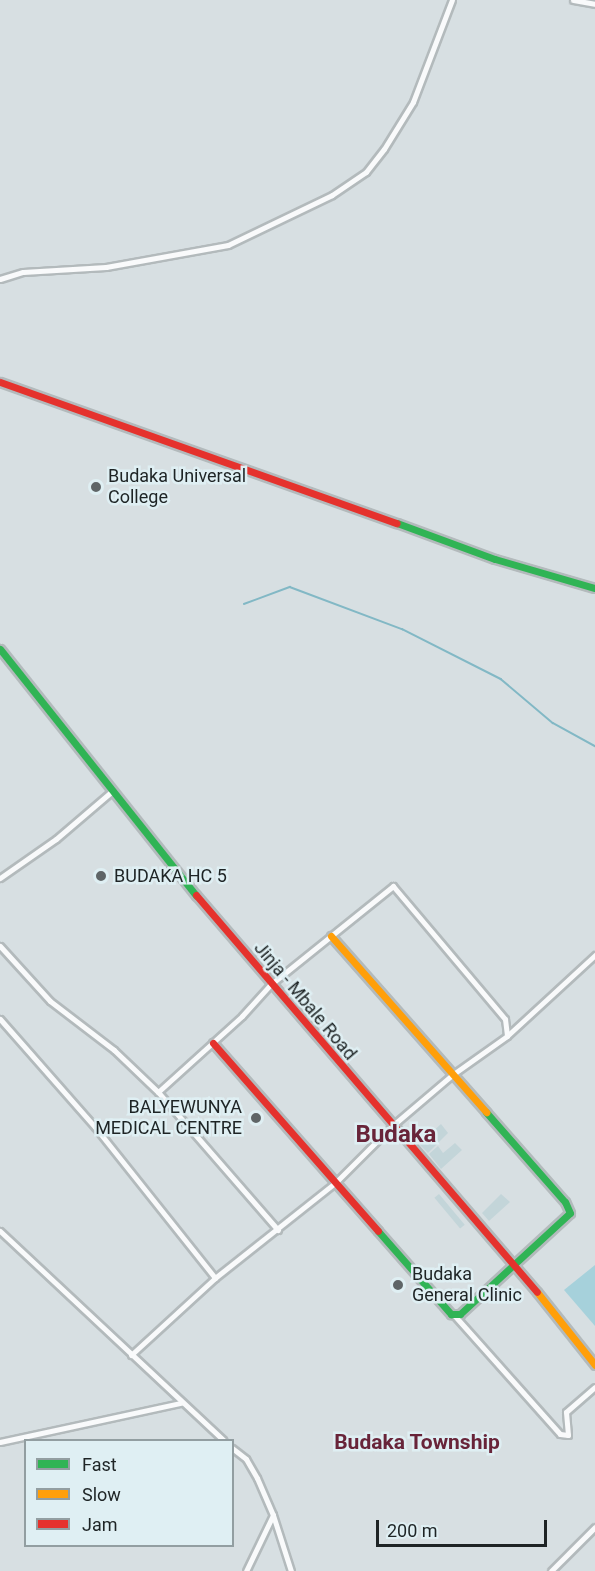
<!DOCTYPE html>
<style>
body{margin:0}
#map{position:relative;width:595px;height:1571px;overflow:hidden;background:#d7dfe2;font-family:Roboto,sans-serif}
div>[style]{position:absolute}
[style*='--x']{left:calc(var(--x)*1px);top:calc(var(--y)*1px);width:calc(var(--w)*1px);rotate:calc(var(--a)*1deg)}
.built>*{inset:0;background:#c3d5d9;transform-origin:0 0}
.green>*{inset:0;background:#a6d1db}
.stream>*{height:1.5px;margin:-0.75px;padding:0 0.75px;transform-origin:0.75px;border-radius:0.75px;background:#82b8c5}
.roads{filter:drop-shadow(2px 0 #b3babc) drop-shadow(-2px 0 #b3babc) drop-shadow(0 2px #b3babc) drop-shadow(0 -2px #b3babc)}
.street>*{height:5px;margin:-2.5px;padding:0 2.5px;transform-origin:2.5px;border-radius:2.5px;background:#f9fafb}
.fast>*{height:7px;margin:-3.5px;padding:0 3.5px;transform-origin:3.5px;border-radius:3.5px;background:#30b455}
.slow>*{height:7px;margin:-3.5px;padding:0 3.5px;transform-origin:3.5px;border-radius:3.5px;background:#ff9f0a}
.jam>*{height:7px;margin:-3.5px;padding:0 3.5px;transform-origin:3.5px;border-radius:3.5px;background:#e5322d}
.dots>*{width:16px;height:16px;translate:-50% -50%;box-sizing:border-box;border:3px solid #dfeff3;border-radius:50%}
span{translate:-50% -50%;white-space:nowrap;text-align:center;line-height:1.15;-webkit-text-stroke:5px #dfeff3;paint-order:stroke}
.poi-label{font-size:18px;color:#1e2425}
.left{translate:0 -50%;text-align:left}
.right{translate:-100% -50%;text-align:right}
.street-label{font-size:18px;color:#1e2425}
.quarter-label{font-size:21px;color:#682439;font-weight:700}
.district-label{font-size:24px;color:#682439;font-weight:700}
.legend{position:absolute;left:24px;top:1439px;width:210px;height:108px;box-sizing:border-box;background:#dfeff3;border:2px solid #929ea1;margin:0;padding:8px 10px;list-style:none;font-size:18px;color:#1e2425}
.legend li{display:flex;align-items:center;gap:12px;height:30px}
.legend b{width:30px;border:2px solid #929ea1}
.scale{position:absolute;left:376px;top:1520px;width:171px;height:27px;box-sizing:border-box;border:3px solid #1e2425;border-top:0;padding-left:8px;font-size:18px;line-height:21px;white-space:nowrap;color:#1e2425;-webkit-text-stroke:4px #dfeff3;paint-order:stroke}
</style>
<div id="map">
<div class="built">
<i style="clip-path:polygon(441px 1124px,448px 1133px,428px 1153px,419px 1144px)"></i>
<i style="clip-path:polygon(455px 1143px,462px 1150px,441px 1169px,429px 1154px,438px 1146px,443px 1153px)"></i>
<i style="left:439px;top:1194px;width:40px;height:6px;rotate:50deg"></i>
<i style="clip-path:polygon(501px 1194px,510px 1202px,489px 1221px,482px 1213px)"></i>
</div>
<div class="green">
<i style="clip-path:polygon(595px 1265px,595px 1326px,564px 1290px)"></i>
</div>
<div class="stream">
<i style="--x:244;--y:604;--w:49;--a:-20.3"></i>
<i style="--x:290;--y:587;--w:120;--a:20.6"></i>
<i style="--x:402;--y:629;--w:111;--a:26.8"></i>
<i style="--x:501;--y:679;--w:68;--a:40.2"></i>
<i style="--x:553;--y:723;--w:48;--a:28.7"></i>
</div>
<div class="roads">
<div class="street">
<i style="--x:573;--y:0;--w:22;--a:10"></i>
<i style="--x:0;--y:279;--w:24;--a:-17"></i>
<i style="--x:23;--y:272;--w:83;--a:-3.4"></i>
<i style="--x:106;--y:267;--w:124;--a:-10.2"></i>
<i style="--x:228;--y:245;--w:115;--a:-25.7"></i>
<i style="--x:332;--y:195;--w:41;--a:-34.1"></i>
<i style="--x:366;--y:172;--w:29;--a:-52"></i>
<i style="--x:384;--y:149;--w:55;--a:-58.3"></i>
<i style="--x:413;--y:102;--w:109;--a:-69.1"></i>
<i style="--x:0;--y:878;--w:68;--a:-34.9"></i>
<i style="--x:56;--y:839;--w:72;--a:-40.5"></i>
<i style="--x:0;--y:946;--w:74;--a:47.7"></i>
<i style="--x:50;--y:1001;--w:81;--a:37.4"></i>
<i style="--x:114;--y:1050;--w:61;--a:43.7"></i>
<i style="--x:0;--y:1019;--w:144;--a:48.7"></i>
<i style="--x:95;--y:1127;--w:193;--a:51.5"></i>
<i style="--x:278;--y:1230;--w:183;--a:-131"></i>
<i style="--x:158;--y:1092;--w:113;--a:-42.1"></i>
<i style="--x:242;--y:1016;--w:42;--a:-47.9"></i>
<i style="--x:270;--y:985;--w:158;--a:-38.8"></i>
<i style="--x:393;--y:886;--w:174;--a:49.9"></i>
<i style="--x:505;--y:1019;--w:17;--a:83"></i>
<i style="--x:0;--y:1231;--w:306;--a:43.1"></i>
<i style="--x:454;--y:1315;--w:159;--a:48.3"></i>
<i style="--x:560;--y:1434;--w:8;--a:7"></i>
<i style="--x:568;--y:1435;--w:23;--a:-95"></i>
<i style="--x:566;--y:1412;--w:38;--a:-41"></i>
<i style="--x:131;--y:1355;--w:114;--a:-42.5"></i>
<i style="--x:215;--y:1278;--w:153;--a:-38.4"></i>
<i style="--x:335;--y:1183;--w:81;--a:-45"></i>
<i style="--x:392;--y:1126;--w:79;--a:-40.4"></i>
<i style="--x:452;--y:1075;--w:67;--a:-35.3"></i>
<i style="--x:507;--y:1036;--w:120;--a:-42.6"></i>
<i style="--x:0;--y:1442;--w:185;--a:-12.2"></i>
<i style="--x:232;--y:1448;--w:18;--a:38"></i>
<i style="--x:246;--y:1459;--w:22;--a:60"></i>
<i style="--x:257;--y:1478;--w:40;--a:66.6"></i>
<i style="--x:273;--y:1515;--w:62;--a:115.7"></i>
<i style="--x:273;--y:1515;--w:59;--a:72.2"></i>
<i style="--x:551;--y:1571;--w:62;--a:-45"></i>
</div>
<div class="fast">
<i style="--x:397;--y:523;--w:104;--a:20.2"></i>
<i style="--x:495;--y:559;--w:104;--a:16.2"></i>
<i style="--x:0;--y:649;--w:315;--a:51.5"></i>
<i style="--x:378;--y:1231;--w:111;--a:48.7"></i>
<i style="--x:451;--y:1314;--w:9;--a:0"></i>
<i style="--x:460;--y:1314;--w:149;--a:-42.6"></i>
<i style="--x:570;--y:1213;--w:12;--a:-114"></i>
<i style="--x:565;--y:1202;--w:120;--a:-131.3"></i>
</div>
<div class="slow">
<i style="--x:331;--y:936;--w:235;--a:48.6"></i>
<i style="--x:537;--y:1292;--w:93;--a:51.5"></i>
</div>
<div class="jam">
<i style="--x:0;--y:382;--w:421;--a:19.6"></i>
<i style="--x:196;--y:895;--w:523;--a:49.34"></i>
<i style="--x:213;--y:1043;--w:250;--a:48.7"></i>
</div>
</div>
<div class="dots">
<i style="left:96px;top:487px;background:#5f6567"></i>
<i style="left:101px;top:876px;background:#5f6567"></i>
<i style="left:256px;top:1118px;background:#5f6567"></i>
<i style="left:398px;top:1285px;background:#5f6567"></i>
</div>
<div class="poi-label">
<span class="left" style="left:108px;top:487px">Budaka Universal<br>College</span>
<span class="left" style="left:114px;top:876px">BUDAKA HC 5</span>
<span class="right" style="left:242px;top:1118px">BALYEWUNYA<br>MEDICAL CENTRE</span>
<span class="left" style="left:412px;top:1285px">Budaka<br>General Clinic</span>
</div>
<div class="street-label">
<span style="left:305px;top:1001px;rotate:50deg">Jinja - Mbale Road</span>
</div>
<div class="quarter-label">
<span style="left:417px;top:1442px">Budaka Township</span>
</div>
<div class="district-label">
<span style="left:396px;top:1135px">Budaka</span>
</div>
<ul class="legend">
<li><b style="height:8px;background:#30b455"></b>Fast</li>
<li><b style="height:8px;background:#ff9f0a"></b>Slow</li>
<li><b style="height:8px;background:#e5322d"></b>Jam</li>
</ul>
<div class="scale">200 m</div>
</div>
